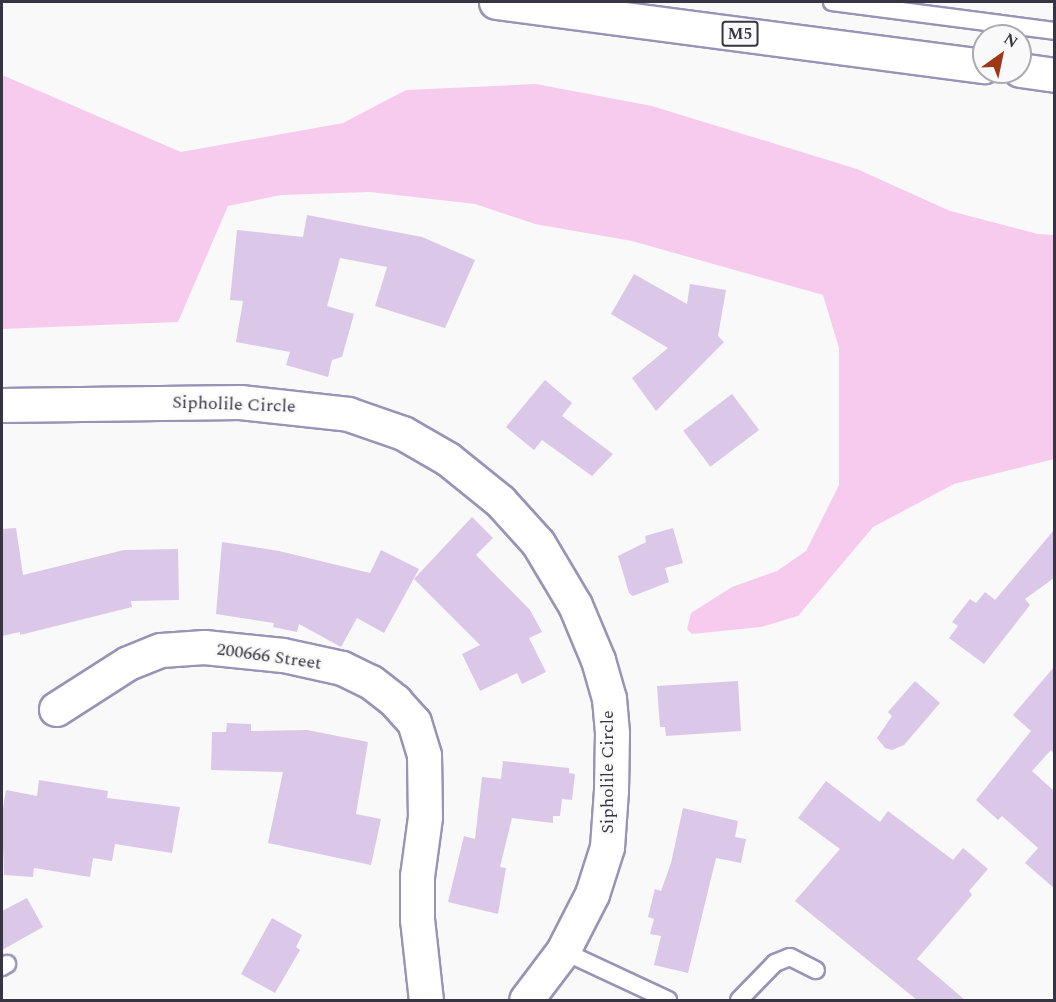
<!DOCTYPE html>
<style>
body{margin:0}
#map{position:relative;width:1056px;height:1002px;overflow:hidden;background:#f9f9f9;font-family:Spectral,serif}
div>[style]{position:absolute}
[style*='--x']{left:calc(var(--x)*1px);top:calc(var(--y)*1px);width:calc(var(--w)*1px);rotate:calc(var(--a)*1deg)}
.green>*{inset:0;background:#f7cbed}
.building>*{inset:0;background:#dbc7e7;transform-origin:0 0}
.roads{filter:drop-shadow(2px 0 #9994b5) drop-shadow(-2px 0 #9994b5) drop-shadow(0 2px #9994b5) drop-shadow(0 -2px #9994b5)}
.lane>*{height:16px;margin:-8px;padding:0 8px;transform-origin:8px;border-radius:8px;background:#fff}
.street>*{height:33px;margin:-16.5px;padding:0 16.5px;transform-origin:16.5px;border-radius:16.5px;background:#fff}
.primary>*{height:33px;margin:-16.5px;padding:0 16.5px;transform-origin:16.5px;border-radius:16.5px;background:#fff}
span{translate:-50% -50%;white-space:nowrap;text-align:center;line-height:1.15;-webkit-text-stroke:5px #f9f9f9;paint-order:stroke}
.shield-label span{padding:2px 4px;background:#f9f9f9;border:2px solid;border-radius:4px;-webkit-text-stroke-width:0}
.shield-label{font-size:16px;color:#373543;font-weight:700}
.street-label{font-size:18px;color:#373543}
.frame{position:absolute;inset:0;border:3px solid #373543;pointer-events:none}
.north{position:absolute;left:972px;top:24px;width:60px;height:60px;box-sizing:border-box;background:#f9f9f9;border:2px solid #ababb0;border-radius:50%;rotate:33deg;font-size:16px;font-weight:700;line-height:24px;text-align:center;color:#373543}
.north::after{content:'';display:block;margin:auto;width:21px;height:27px;background:#9e3715;clip-path:polygon(50% 0,100% 100%,50% 72%,0 100%)}
</style>
<div id="map">
<div class="green">
<i style="clip-path:polygon(2px 75px,181px 152px,343px 123px,406px 90px,536px 84px,652px 106px,857px 169px,950px 211px,1038px 234px,1054px 235px,1054px 459px,954px 484px,873px 527px,798px 616px,761px 627px,692px 634px,687px 629px,691px 613px,732px 587px,777px 571px,806px 551px,839px 485px,839px 348px,823px 295px,632px 241px,535px 224px,475px 204px,370px 192px,281px 195px,228px 206px,178px 322px,2px 329px)"></i>
</div>
<div class="building">
<i style="clip-path:polygon(307px 215px,422px 237px,475px 260px,445px 328px,375px 306px,387px 267px,340px 258px,327px 306px,354px 314px,342px 357px,332px 360px,328px 377px,286px 365px,290px 352px,236px 342px,243px 301px,230px 300px,237px 230px,303px 237px)"></i>
<i style="clip-path:polygon(634px 274px,687px 304px,690px 284px,726px 290px,718px 336px,724px 342px,656px 411px,632px 378px,668px 348px,611px 314px)"></i>
<i style="clip-path:polygon(545px 380px,572px 403px,562px 416px,613px 454px,592px 476px,542px 440px,534px 450px,506px 427px)"></i>
<i style="left:732px;top:394px;width:45px;height:61px;rotate:53deg"></i>
<i style="clip-path:polygon(472px 517px,493px 538px,476px 555px,530px 610px,542px 632px,529px 638px,546px 672px,522px 684px,517px 673px,480px 691px,462px 654px,480px 645px,414px 579px)"></i>
<i style="clip-path:polygon(16px 528px,23px 575px,124px 550px,178px 549px,179px 600px,131px 601px,132px 607px,20px 635px,20px 632px,2px 636px,2px 529px)"></i>
<i style="clip-path:polygon(673px 528px,683px 563px,665px 568px,669px 582px,633px 596px,629px 593px,618px 556px,646px 542px,645px 536px)"></i>
<i style="clip-path:polygon(1054px 530px,1054px 578px,1025px 599px,1030px 605px,984px 664px,949px 638px,958px 626px,952px 622px,970px 599px,976px 603px,985px 592px,995px 600px)"></i>
<i style="clip-path:polygon(222px 542px,279px 551px,370px 573px,381px 550px,419px 569px,384px 633px,357px 618px,341px 647px,299px 624px,297px 632px,273px 627px,274px 623px,216px 614px)"></i>
<i style="clip-path:polygon(1054px 667px,1054px 754px,1051px 750px,1032px 771px,1054px 791px,1054px 888px,1025px 863px,1038px 848px,1002px 816px,998px 820px,976px 800px,1031px 731px,1013px 715px)"></i>
<i style="clip-path:polygon(738px 681px,741px 731px,666px 736px,665px 727px,660px 727px,657px 686px)"></i>
<i style="clip-path:polygon(915px 681px,940px 703px,904px 745px,892px 750px,885px 748px,877px 738px,892px 716px,888px 712px)"></i>
<i style="clip-path:polygon(227px 723px,251px 724px,251px 731px,307px 730px,368px 742px,356px 814px,381px 819px,371px 865px,268px 843px,283px 772px,211px 770px,212px 732px,226px 732px)"></i>
<i style="clip-path:polygon(503px 761px,569px 768px,569px 773px,575px 774px,572px 800px,562px 799px,560px 816px,553px 816px,553px 823px,512px 818px,500px 867px,506px 868px,498px 914px,448px 902px,464px 836px,475px 839px,482px 777px,501px 779px)"></i>
<i style="clip-path:polygon(39px 780px,108px 791px,107px 798px,180px 807px,172px 853px,115px 844px,112px 861px,93px 858px,90px 877px,34px 868px,33px 877px,4px 875px,2px 815px,6px 790px,37px 796px)"></i>
<i style="clip-path:polygon(826px 781px,880px 822px,888px 811px,953px 860px,963px 848px,988px 869px,969px 891px,972px 895px,917px 959px,965px 1000px,917px 1000px,795px 901px,840px 849px,798px 818px)"></i>
<i style="clip-path:polygon(683px 808px,738px 821px,735px 837px,746px 839px,741px 863px,716px 858px,688px 973px,654px 965px,661px 936px,650px 934px,654px 919px,648px 917px,655px 889px,661px 891px,671px 863px)"></i>
<i style="clip-path:polygon(27px 898px,43px 927px,2px 950px,2px 911px)"></i>
<i style="clip-path:polygon(272px 918px,302px 935px,296px 947px,300px 950px,275px 993px,241px 974px)"></i>
</div>
<div class="roads">
<div class="lane">
<i style="--x:832;--y:2;--w:224;--a:7.4"></i>
<i style="--x:563;--y:951;--w:116;--a:25"></i>
<i style="--x:2;--y:967;--w:6;--a:-31"></i>
<i style="--x:739;--y:1000;--w:52;--a:-45.8"></i>
<i style="--x:775;--y:963;--w:16;--a:-22"></i>
<i style="--x:790;--y:957;--w:29;--a:27"></i>
</div>
<div class="street">
<i style="--x:2;--y:405;--w:238;--a:-0.7"></i>
<i style="--x:240;--y:402;--w:109;--a:6.3"></i>
<i style="--x:348;--y:414;--w:58;--a:19.1"></i>
<i style="--x:403;--y:433;--w:52;--a:30"></i>
<i style="--x:448;--y:459;--w:67;--a:38.9"></i>
<i style="--x:500;--y:501;--w:57;--a:47.9"></i>
<i style="--x:538;--y:543;--w:72;--a:59.2"></i>
<i style="--x:575;--y:605;--w:60;--a:67.3"></i>
<i style="--x:598;--y:660;--w:40;--a:74"></i>
<i style="--x:609;--y:698;--w:35;--a:85"></i>
<i style="--x:612;--y:733;--w:57;--a:91"></i>
<i style="--x:611;--y:790;--w:57;--a:94"></i>
<i style="--x:607;--y:847;--w:49;--a:107.7"></i>
<i style="--x:592;--y:894;--w:64;--a:117"></i>
<i style="--x:563;--y:951;--w:61;--a:127.1"></i>
<i style="--x:56;--y:709;--w:85;--a:-32.6"></i>
<i style="--x:128;--y:663;--w:35;--a:-22"></i>
<i style="--x:161;--y:650;--w:43;--a:-4"></i>
<i style="--x:204;--y:647;--w:79;--a:5.8"></i>
<i style="--x:283;--y:655;--w:60;--a:12.4"></i>
<i style="--x:342;--y:668;--w:32;--a:26"></i>
<i style="--x:371;--y:682;--w:31;--a:38"></i>
<i style="--x:395;--y:701;--w:28;--a:48"></i>
<i style="--x:414;--y:722;--w:34;--a:73"></i>
<i style="--x:424;--y:755;--w:62;--a:89.1"></i>
<i style="--x:425;--y:817;--w:60;--a:97.7"></i>
<i style="--x:417;--y:876;--w:43;--a:90"></i>
<i style="--x:417;--y:919;--w:81;--a:83.7"></i>
</div>
<div class="primary">
<i style="--x:496;--y:2;--w:492;--a:7.5"></i>
<i style="--x:1020;--y:70;--w:34;--a:8"></i>
</div>
</div>
<div class="shield-label">
<span style="left:740px;top:34px">M5</span>
</div>
<div class="street-label">
<span style="left:234px;top:405px;rotate:2deg">Sipholile Circle</span>
<span style="left:269px;top:657px;rotate:8deg">200666 Street</span>
<span style="left:608px;top:772px;rotate:-90deg">Sipholile Circle</span>
</div>
<div class="frame"></div>
<div class="north">N</div>
</div>
